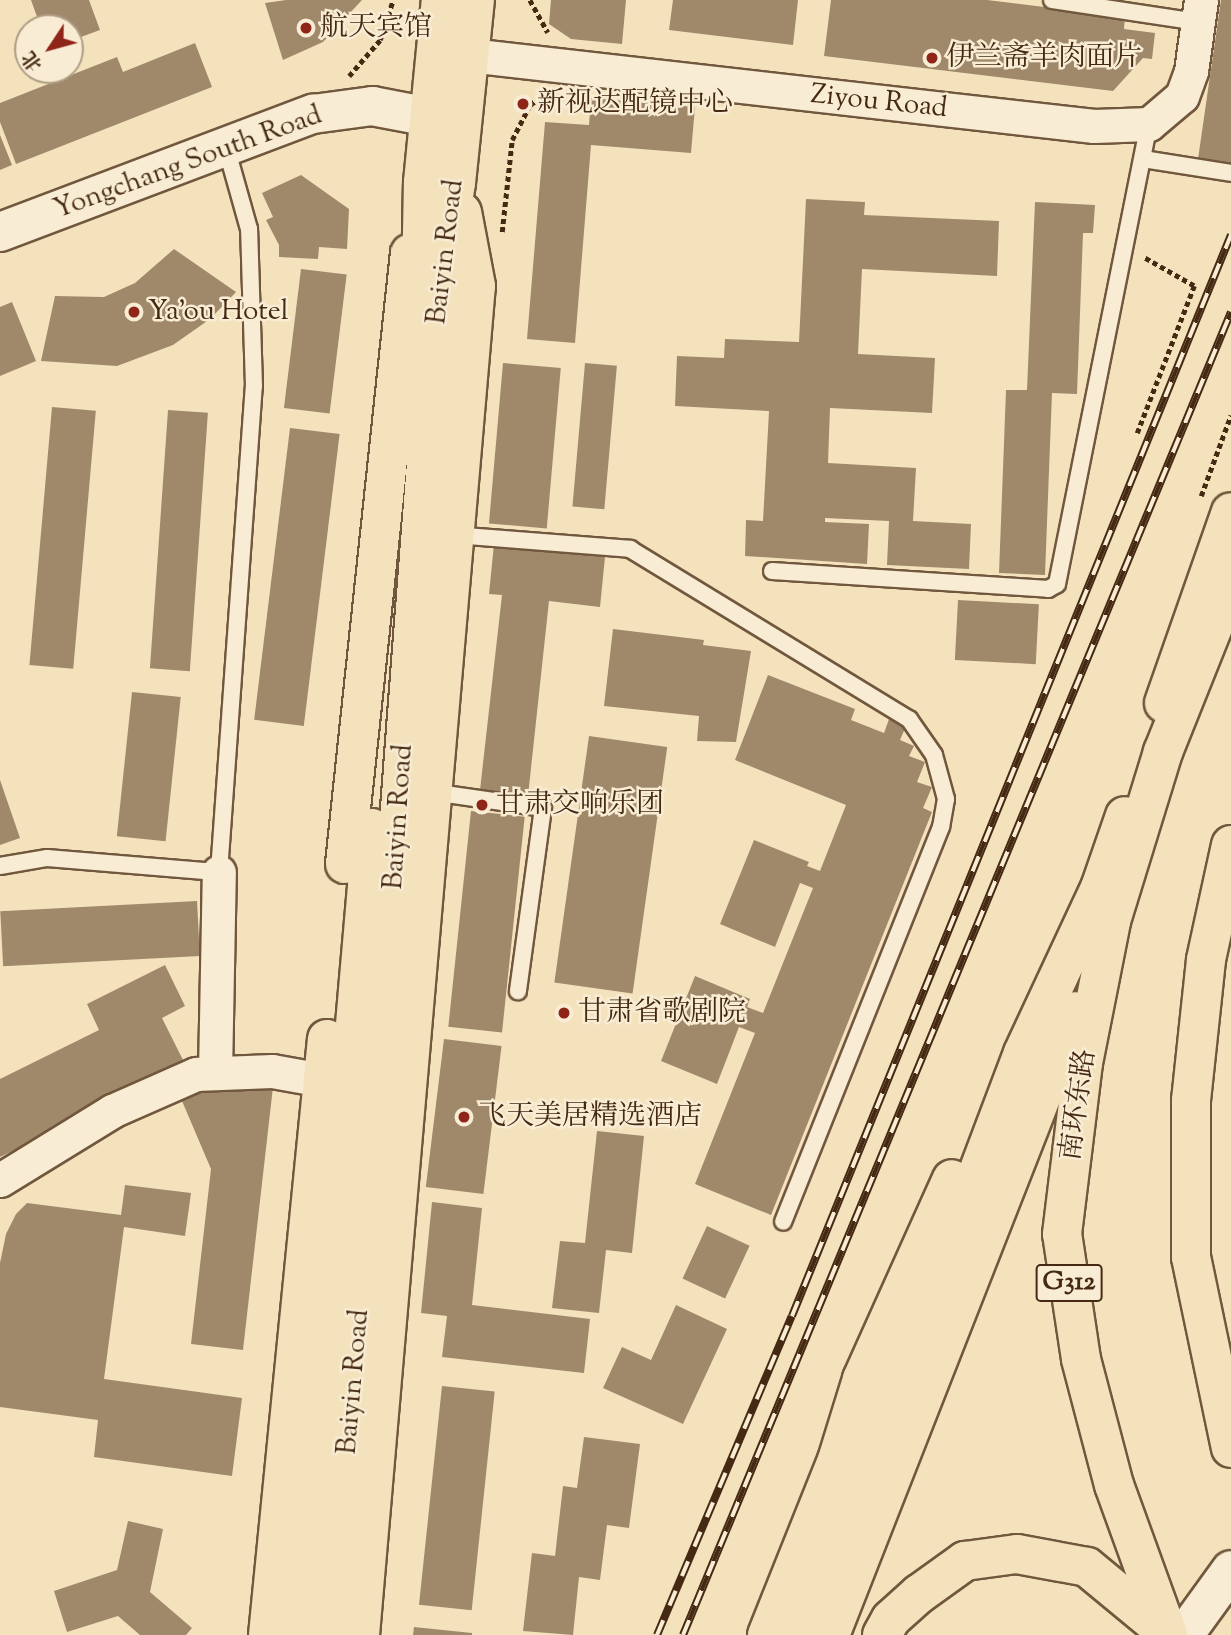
<!DOCTYPE html>
<meta charset="utf-8">
<style>
body{margin:0}
#map{position:relative;width:1231px;height:1635px;overflow:hidden;background:#f4e2bd;font-family:"Sorts Mill Goudy","Noto Serif SC",serif}
div>[style]{position:absolute}
[style*='--x']{left:calc(var(--x)*1px);top:calc(var(--y)*1px);width:calc(var(--w)*1px);rotate:calc(var(--a)*1deg)}
.building>*{inset:0;background:#a0896b;transform-origin:0 0}
.path>*{height:4.5px;margin-top:-2.25px;transform-origin:0;background:repeating-linear-gradient(90deg,#452912 0 5px,transparent 0 8.5px)}
.roads{filter:drop-shadow(2px 0 #71573d) drop-shadow(-2px 0 #71573d) drop-shadow(0 2px #71573d) drop-shadow(0 -2px #71573d)}
.service>*{height:16px;margin:-8px;padding:0 8px;transform-origin:8px;border-radius:8px;background:#f8ecd4}
.minor>*{height:33px;margin:-16.5px;padding:0 16.5px;transform-origin:16.5px;border-radius:16.5px;background:#f8ecd4}
.tertiary>*{height:38px;margin:-19px;padding:0 19px;transform-origin:19px;border-radius:19px;background:#f8ecd4}
.secondary>*{height:38px;margin:-19px;padding:0 19px;transform-origin:19px;border-radius:19px;background:#f8ecd4}
.primary>*{height:38px;margin:-19px;padding:0 19px;transform-origin:19px;border-radius:19px;background:#f4e2bd}
.trunk>*{height:38px;margin:-19px;padding:0 19px;transform-origin:19px;border-radius:19px;background:#f4e2bd}
.rail>*{height:8px;margin-top:-4px;transform-origin:0;background:repeating-linear-gradient(90deg,#f8ecd4 0 16px,#452912 0 32px);box-sizing:border-box;border-block:2px solid #452912}
.dots>*{width:19px;height:19px;translate:-50% -50%;box-sizing:border-box;border:4px solid #f8ecd4;border-radius:50%}
span{translate:-50% -50%;white-space:nowrap;text-align:center;line-height:1.15;-webkit-text-stroke:5px #f8ecd4;paint-order:stroke}
.shield-label span{padding:2px 5px;background:#f8ecd4;border:2px solid;border-radius:5px;-webkit-text-stroke-width:0}
.shield-label{font-size:26px;color:#452912;font-weight:700}
.poi-label{font-size:28px;color:#452912}
.left{translate:0 -50%;text-align:left}
.street-label{font-size:28px;color:#452912}
.north{position:absolute;left:14px;top:14px;width:70px;height:70px;box-sizing:border-box;background:#f8ecd4;border:2px solid #b09e86;border-radius:50%;rotate:234deg;font-size:19px;font-weight:700;line-height:28px;text-align:center;color:#452912}
.north::after{content:'';display:block;margin:auto;width:24px;height:32px;background:#8f2418;clip-path:polygon(50% 0,100% 100%,50% 72%,0 100%)}
</style>
<div id="map">
<div class="building">
<i style="clip-path:polygon(31px 0,89px 0,100px 30px,70px 41px,70px 28px,41px 28px)"></i>
<i style="clip-path:polygon(286px 0,362px 0,323px 42px,283px 60px,265px 3px)"></i>
<i style="clip-path:polygon(551px 0,626px 0,622px 44px,571px 39px,549px 24px)"></i>
<i style="clip-path:polygon(673px 0,798px 0,793px 45px,669px 30px)"></i>
<i style="clip-path:polygon(831px 0,987px 0,1125px 17px,1124px 29px,1155px 33px,1152px 59px,1143px 58px,1113px 91px,824px 56px)"></i>
<i style="clip-path:polygon(1221px 0,1231px 0,1231px 164px,1198px 159px)"></i>
<i style="clip-path:polygon(195px 43px,212px 87px,16px 164px,0 122px,0 103px,117px 57px,123px 72px)"></i>
<i style="clip-path:polygon(591px 98px,695px 107px,691px 153px,591px 145px,575px 343px,527px 339px,545px 122px,589px 125px)"></i>
<i style="clip-path:polygon(0 135px,12px 165px,0 170px)"></i>
<i style="clip-path:polygon(301px 175px,349px 209px,347px 249px,319px 247px,318px 259px,279px 257px,279px 245px,266px 220px,273px 217px,262px 193px)"></i>
<i style="clip-path:polygon(806px 199px,865px 202px,864px 215px,999px 221px,997px 276px,862px 269px,858px 354px,935px 358px,932px 413px,830px 408px,828px 463px,916px 468px,913px 521px,971px 524px,969px 569px,887px 565px,889px 521px,825px 518px,825px 522px,869px 524px,867px 564px,745px 556px,746px 520px,763px 521px,769px 411px,675px 406px,677px 356px,724px 358px,725px 339px,799px 342px)"></i>
<i style="clip-path:polygon(1035px 202px,1095px 205px,1093px 233px,1083px 233px,1077px 394px,1052px 393px,1045px 575px,999px 573px,1006px 390px,1027px 390px)"></i>
<i style="clip-path:polygon(174px 249px,236px 292px,210px 319px,173px 345px,117px 366px,41px 361px,55px 296px,104px 297px,135px 283px)"></i>
<i style="left:301px;top:269px;width:46px;height:140px;rotate:7deg"></i>
<i style="clip-path:polygon(12px 302px,36px 361px,0 376px,0 307px)"></i>
<i style="left:503px;top:363px;width:58px;height:161px;rotate:5deg"></i>
<i style="left:585px;top:363px;width:32px;height:144px;rotate:5deg"></i>
<i style="left:52px;top:407px;width:44px;height:259px;rotate:5deg"></i>
<i style="left:168px;top:410px;width:40px;height:259px;rotate:4deg"></i>
<i style="left:290px;top:428px;width:50px;height:294px;rotate:7deg"></i>
<i style="clip-path:polygon(494px 544px,605px 557px,600px 607px,549px 601px,528px 796px,480px 790px,502px 595px,489px 594px)"></i>
<i style="left:958px;top:600px;width:81px;height:60px;rotate:3deg"></i>
<i style="clip-path:polygon(613px 629px,704px 640px,703px 645px,751px 651px,736px 742px,697px 741px,699px 716px,604px 706px)"></i>
<i style="clip-path:polygon(768px 675px,855px 709px,851px 720px,884px 733px,889px 719px,906px 726px,900px 740px,914px 746px,909px 756px,925px 762px,917px 782px,932px 787px,923px 808px,932px 812px,771px 1215px,695px 1184px,755px 1033px,739px 1027px,717px 1084px,661px 1061px,695px 976px,750px 999px,747px 1007px,763px 1013px,813px 888px,800px 883px,775px 947px,720px 924px,754px 840px,809px 862px,807px 866px,820px 871px,846px 805px,735px 760px)"></i>
<i style="left:132px;top:692px;width:49px;height:145px;rotate:6deg"></i>
<i style="left:589px;top:736px;width:79px;height:249px;rotate:8deg"></i>
<i style="clip-path:polygon(0 780px,20px 838px,0 845px)"></i>
<i style="left:471px;top:811px;width:54px;height:217px;rotate:6deg"></i>
<i style="left:197px;top:901px;width:55px;height:197px;rotate:87deg"></i>
<i style="clip-path:polygon(165px 965px,185px 1006px,162px 1018px,186px 1066px,0 1157px,0 1079px,99px 1030px,87px 1004px)"></i>
<i style="left:444px;top:1039px;width:58px;height:149px;rotate:7deg"></i>
<i style="clip-path:polygon(221px 1081px,273px 1087px,243px 1350px,191px 1344px,211px 1169px,182px 1101px)"></i>
<i style="clip-path:polygon(597px 1131px,644px 1136px,632px 1253px,606px 1250px,599px 1313px,552px 1308px,560px 1241px,585px 1243px)"></i>
<i style="clip-path:polygon(125px 1185px,191px 1193px,185px 1236px,124px 1227px,104px 1379px,242px 1398px,232px 1476px,94px 1457px,98px 1420px,0 1407px,0 1263px,6px 1234px,16px 1214px,27px 1203px,121px 1215px)"></i>
<i style="clip-path:polygon(432px 1202px,482px 1208px,472px 1305px,590px 1319px,584px 1373px,442px 1357px,447px 1316px,421px 1313px)"></i>
<i style="left:707px;top:1226px;width:47px;height:58px;rotate:25deg"></i>
<i style="clip-path:polygon(676px 1305px,727px 1329px,683px 1424px,603px 1388px,622px 1347px,651px 1360px)"></i>
<i style="left:442px;top:1386px;width:53px;height:220px;rotate:6deg"></i>
<i style="clip-path:polygon(584px 1437px,640px 1444px,629px 1528px,607px 1525px,600px 1580px,579px 1577px,573px 1635px,523px 1631px,532px 1553px,555px 1556px,563px 1486px,577px 1488px)"></i>
<i style="clip-path:polygon(128px 1521px,163px 1529px,150px 1592px,192px 1628px,186px 1635px,140px 1635px,118px 1616px,67px 1632px,54px 1591px,117px 1570px)"></i>
<i style="clip-path:polygon(414px 1627px,472px 1633px,472px 1635px,413px 1635px)"></i>
</div>
<div class="path">
<i style="--x:530;--y:0;--w:37;--a:61"></i>
<i style="--x:349;--y:76;--w:48;--a:-49.3"></i>
<i style="--x:380;--y:40;--w:42;--a:-72"></i>
<i style="--x:502;--y:232;--w:93;--a:-83.8"></i>
<i style="--x:512;--y:140;--w:39;--a:-63"></i>
<i style="--x:530;--y:105;--w:16;--a:-38"></i>
<i style="--x:1137;--y:433;--w:158;--a:-68.8"></i>
<i style="--x:1194;--y:286;--w:59;--a:-150.4"></i>
<i style="--x:1201;--y:496;--w:86;--a:-69.7"></i>
</div>
<div class="roads">
<div class="service">
<i style="--x:1052;--y:0;--w:147;--a:8.6"></i>
<i style="--x:1143;--y:159;--w:89;--a:9"></i>
<i style="--x:454;--y:535;--w:177;--a:4.5"></i>
<i style="--x:630;--y:549;--w:327;--a:31.4"></i>
<i style="--x:909;--y:719;--w:44;--a:55.2"></i>
<i style="--x:934;--y:755;--w:46;--a:74.7"></i>
<i style="--x:946;--y:799;--w:28;--a:100"></i>
<i style="--x:941;--y:827;--w:425;--a:111.8"></i>
<i style="--x:772;--y:571;--w:277;--a:3.7"></i>
<i style="--x:1048;--y:589;--w:10;--a:-29"></i>
<i style="--x:1057;--y:584;--w:469;--a:-78.7"></i>
<i style="--x:432;--y:792;--w:112;--a:8.2"></i>
<i style="--x:543;--y:808;--w:185;--a:97.8"></i>
<i style="--x:0;--y:866;--w:48;--a:-9.7"></i>
<i style="--x:47;--y:858;--w:173;--a:4.7"></i>
<i style="--x:219;--y:872;--w:487;--a:-85.9"></i>
<i style="--x:254;--y:386;--w:157;--a:-91.8"></i>
<i style="--x:249;--y:229;--w:85;--a:-105.7"></i>
</div>
<div class="minor">
<i style="--x:469;--y:55;--w:629;--a:6.48"></i>
<i style="--x:1094;--y:126;--w:55;--a:-2.1"></i>
<i style="--x:1149;--y:124;--w:43;--a:-40.3"></i>
<i style="--x:1182;--y:96;--w:27;--a:-70"></i>
<i style="--x:1191;--y:71;--w:72;--a:-82"></i>
<i style="--x:215;--y:1073;--w:201;--a:-88.9"></i>
<i style="--x:0;--y:1180;--w:132;--a:-31.6"></i>
<i style="--x:112;--y:1111;--w:92;--a:-23.8"></i>
<i style="--x:196;--y:1074;--w:76;--a:-2.3"></i>
<i style="--x:272;--y:1071;--w:51;--a:10.2"></i>
</div>
<div class="tertiary">
<i style="--x:0;--y:232;--w:335;--a:-20.7"></i>
<i style="--x:313;--y:114;--w:60;--a:-7.7"></i>
<i style="--x:372;--y:106;--w:58;--a:10.9"></i>
<i style="--x:429;--y:117;--w:33;--a:-2"></i>
</div>
<div class="secondary">
<i style="--x:1184;--y:1635;--w:80;--a:-54.1"></i>
</div>
<div class="primary">
<i style="--x:421;--y:284;--w:102;--a:-88.9"></i>
<i style="--x:423;--y:182;--w:183;--a:-84.4"></i>
<i style="--x:1164;--y:703;--w:202;--a:-70.7"></i>
<i style="--x:345;--y:864;--w:614;--a:-83.93"></i>
<i style="--x:268;--y:1635;--w:599;--a:-84.35"></i>
<i style="--x:302;--y:1635;--w:810;--a:-85.04"></i>
<i style="--x:332;--y:1635;--w:549;--a:-85.09"></i>
<i style="--x:379;--y:1088;--w:787;--a:-85.7"></i>
<i style="--x:438;--y:303;--w:121;--a:-81.5"></i>
<i style="--x:456;--y:183;--w:184;--a:-84.1"></i>
<i style="--x:360;--y:1635;--w:1354;--a:-85.09"></i>
<i style="--x:476;--y:286;--w:75;--a:-100.7"></i>
<i style="--x:767;--y:1635;--w:188;--a:-68.2"></i>
<i style="--x:837;--y:1460;--w:85;--a:-72.8"></i>
<i style="--x:862;--y:1379;--w:219;--a:-65.8"></i>
<i style="--x:803;--y:1635;--w:622;--a:-69.29"></i>
<i style="--x:1023;--y:1053;--w:182;--a:-65"></i>
<i style="--x:1100;--y:888;--w:76;--a:-70.9"></i>
</div>
<div class="trunk">
<i style="--x:1231;--y:845;--w:118;--a:102.3"></i>
<i style="--x:1206;--y:960;--w:141;--a:96.1"></i>
<i style="--x:1191;--y:1100;--w:157;--a:90"></i>
<i style="--x:1191;--y:1257;--w:195;--a:78.2"></i>
<i style="--x:1168;--y:1634;--w:158;--a:-109.9"></i>
<i style="--x:1114;--y:1485;--w:130;--a:-104.7"></i>
<i style="--x:1081;--y:1359;--w:126;--a:-98.6"></i>
<i style="--x:1062;--y:1234;--w:172;--a:-83"></i>
<i style="--x:1083;--y:1063;--w:145;--a:-78.8"></i>
<i style="--x:1111;--y:921;--w:177;--a:-72.9"></i>
<i style="--x:1163;--y:752;--w:183;--a:-68.2"></i>
<i style="--x:830;--y:1635;--w:670;--a:-68.56"></i>
<i style="--x:882;--y:1635;--w:18;--a:-61"></i>
<i style="--x:891;--y:1619;--w:38;--a:-42"></i>
<i style="--x:919;--y:1594;--w:57;--a:-35.7"></i>
<i style="--x:965;--y:1561;--w:52;--a:-7.7"></i>
<i style="--x:1017;--y:1554;--w:71;--a:10.5"></i>
<i style="--x:1087;--y:1567;--w:104;--a:39.5"></i>
</div>
</div>
<div class="rail">
<i style="--x:657;--y:1635;--w:346;--a:-67.1"></i>
<i style="--x:792;--y:1316;--w:1167;--a:-67.9"></i>
<i style="--x:683;--y:1635;--w:1432;--a:-67.5"></i>
</div>
<div class="dots">
<i style="left:306px;top:28px;background:#8f2418"></i>
<i style="left:932px;top:58px;background:#8f2418"></i>
<i style="left:523px;top:104px;background:#8f2418"></i>
<i style="left:134px;top:312px;background:#8f2418"></i>
<i style="left:482px;top:805px;background:#8f2418"></i>
<i style="left:564px;top:1013px;background:#8f2418"></i>
<i style="left:464px;top:1117px;background:#8f2418"></i>
</div>
<div class="shield-label">
<span style="left:1069px;top:1283px">G312</span>
</div>
<div class="poi-label">
<span class="left" style="left:320px;top:28px">航天宾馆</span>
<span class="left" style="left:946px;top:58px">伊兰斋羊肉面片</span>
<span class="left" style="left:537px;top:104px">新视达配镜中心</span>
<span class="left" style="left:148px;top:312px">Ya'ou Hotel</span>
<span class="left" style="left:496px;top:805px">甘肃交响乐团</span>
<span class="left" style="left:578px;top:1013px">甘肃省歌剧院</span>
<span class="left" style="left:478px;top:1117px">飞天美居精选酒店</span>
</div>
<div class="street-label">
<span style="left:879px;top:102px;rotate:6deg">Ziyou Road</span>
<span style="left:188px;top:163px;rotate:-20deg">Yongchang South Road</span>
<span style="left:446px;top:252px;rotate:-83deg">Baiyin Road</span>
<span style="left:399px;top:817px;rotate:-86deg">Baiyin Road</span>
<span style="left:1079px;top:1105px;rotate:-82deg">南环东路</span>
<span style="left:354px;top:1382px;rotate:-85deg">Baiyin Road</span>
</div>
<div class="north">北</div>
</div>
